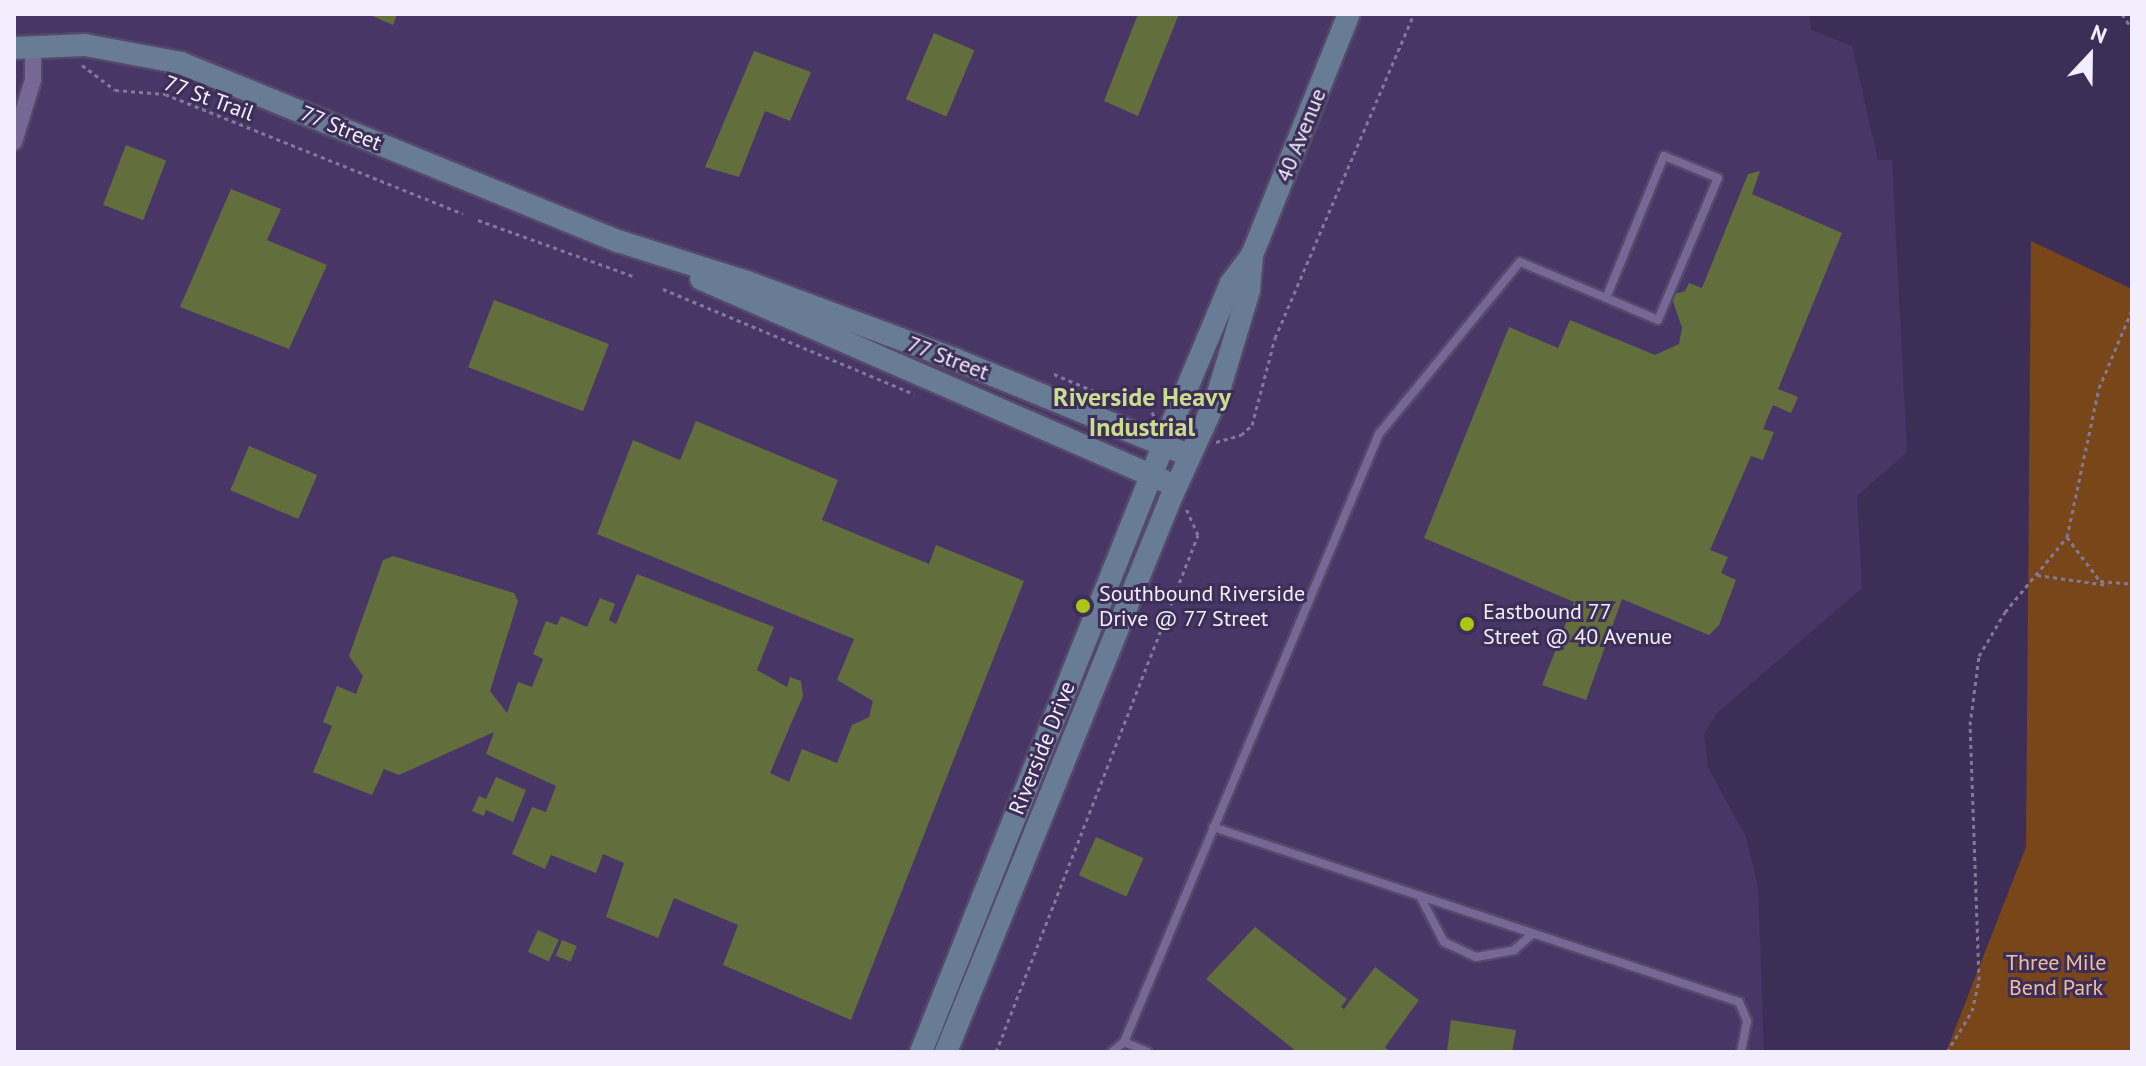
<!DOCTYPE html>
<style>
body{margin:0}
#map{position:relative;width:2146px;height:1066px;overflow:hidden;background:#3d2e57;font-family:"PT Sans",sans-serif}
div>[style]{position:absolute}
[style*='--x']{left:calc(var(--x)*1px);top:calc(var(--y)*1px);width:calc(var(--w)*1px);rotate:calc(var(--a)*1deg)}
.built>*{inset:0;background:#483666}
.green>*{inset:0;background:#784618}
.building>*{inset:0;background:#636e3d;transform-origin:0 0}
.path>*{height:3px;margin-top:-1.5px;transform-origin:0;background:repeating-linear-gradient(90deg,#827897 0 4px,transparent 0 8px)}
.roads{filter:drop-shadow(2px 0 #55496a) drop-shadow(-2px 0 #55496a) drop-shadow(0 2px #55496a) drop-shadow(0 -2px #55496a)}
.lane>*{height:8px;margin:-4px;padding:0 4px;transform-origin:4px;border-radius:4px;background:#766795}
.street>*{height:16px;margin:-8px;padding:0 8px;transform-origin:8px;border-radius:8px;background:#766795}
.secondary>*{height:22px;margin:-11px;padding:0 11px;transform-origin:11px;border-radius:11px;background:#687c96}
.dots>*{width:22px;height:22px;translate:-50% -50%;box-sizing:border-box;border:4px solid #3d2e57;border-radius:50%}
span{translate:-50% -50%;white-space:nowrap;text-align:center;line-height:1.15;-webkit-text-stroke:6px #3d2e57;paint-order:stroke}
.street-label{font-size:22px;color:#f2eefd}
.poi-label{font-size:22px;color:#f2eefd}
.left{translate:0 -50%;text-align:left}
.park-label{font-size:22px;color:#efbf9a}
.quarter-label{font-size:26px;color:#cadc90;font-weight:700}
.frame{position:absolute;inset:0;border:16px solid #f2eefd;pointer-events:none}
.north{position:absolute;left:2050px;top:16px;width:80px;height:80px;-webkit-text-stroke:6px #3d2e57;paint-order:stroke;rotate:22deg;font-size:22px;font-weight:700;line-height:32px;text-align:center;color:#f2eefd}
.north::after{content:'';display:block;margin:auto;width:28px;height:36px;background:#f2eefd;clip-path:polygon(50% 0,100% 100%,50% 72%,0 100%)}
</style>
<div id="map">
<div class="built">
<i style="clip-path:polygon(14px 14px,1809px 14px,1811px 30px,1852px 46px,1878px 160px,1892px 160px,1907px 452px,1857px 496px,1862px 588px,1717px 713px,1704px 735px,1708px 767px,1746px 837px,1758px 887px,1764px 1052px,15px 1052px)"></i>
</div>
<div class="green">
<i style="clip-path:polygon(2031px 241px,2132px 289px,2132px 1052px,1946px 1052px,2026px 847px)"></i>
</div>
<div class="building">
<i style="clip-path:polygon(368px 14px,397px 14px,393px 25px)"></i>
<i style="clip-path:polygon(1138px 14px,1179px 14px,1138px 116px,1104px 101px)"></i>
<i style="left:934px;top:33px;width:44px;height:72px;rotate:23deg"></i>
<i style="clip-path:polygon(754px 51px,811px 72px,790px 121px,765px 111px,739px 177px,705px 167px)"></i>
<i style="left:126px;top:145px;width:43px;height:64px;rotate:21deg"></i>
<i style="clip-path:polygon(1760px 171px,1752px 194px,1842px 233px,1778px 389px,1798px 397px,1791px 413px,1773px 405px,1763px 429px,1774px 432px,1763px 460px,1751px 456px,1710px 550px,1728px 557px,1721px 573px,1736px 580px,1719px 625px,1709px 635px,1622px 599px,1586px 700px,1542px 685px,1574px 602px,1424px 538px,1509px 327px,1558px 348px,1570px 320px,1655px 355px,1679px 344px,1682px 328px,1671px 295px,1685px 291px,1689px 283px,1702px 288px,1748px 174px)"></i>
<i style="clip-path:polygon(231px 189px,281px 209px,267px 240px,327px 265px,289px 349px,180px 307px)"></i>
<i style="left:494px;top:300px;width:123px;height:72px;rotate:21deg"></i>
<i style="clip-path:polygon(696px 421px,838px 480px,822px 520px,929px 564px,936px 545px,1024px 581px,851px 1020px,723px 965px,738px 925px,674px 898px,658px 938px,606px 917px,624px 863px,603px 854px,596px 873px,551px 855px,545px 869px,512px 854px,532px 807px,546px 812px,556px 786px,486px 754px,494px 732px,399px 775px,384px 769px,372px 795px,313px 772px,332px 726px,323px 722px,337px 686px,356px 694px,363px 676px,349px 656px,383px 560px,393px 556px,514px 593px,518px 601px,490px 691px,507px 713px,518px 682px,532px 687px,543px 659px,533px 654px,546px 621px,557px 625px,561px 616px,587px 627px,600px 598px,615px 604px,609px 620px,616px 624px,637px 574px,774px 627px,757px 670px,787px 687px,790px 677px,801px 681px,803px 696px,770px 773px,789px 782px,802px 749px,837px 763px,852px 725px,869px 717px,873px 701px,837px 680px,854px 639px,597px 534px,633px 440px,680px 460px)"></i>
<i style="left:249px;top:446px;width:74px;height:48px;rotate:23deg"></i>
<i style="clip-path:polygon(496px 777px,526px 790px,513px 822px,486px 810px,484px 816px,472px 811px,479px 796px,486px 799px)"></i>
<i style="left:1096px;top:837px;width:52px;height:42px;rotate:24deg"></i>
<i style="clip-path:polygon(1255px 927px,1347px 999px,1341px 1007px,1344px 1009px,1375px 967px,1419px 1000px,1385px 1047px,1390px 1052px,1297px 1052px,1206px 979px)"></i>
<i style="left:538px;top:930px;width:23px;height:24px;rotate:25deg"></i>
<i style="left:562px;top:940px;width:16px;height:17px;rotate:22deg"></i>
<i style="clip-path:polygon(1451px 1020px,1516px 1030px,1512px 1052px,1447px 1052px)"></i>
</div>
<div class="path">
<i style="--x:2122;--y:14;--w:18;--a:56"></i>
<i style="--x:82;--y:65;--w:41;--a:37.1"></i>
<i style="--x:115;--y:90;--w:50;--a:4.6"></i>
<i style="--x:165;--y:94;--w:321;--a:21.9"></i>
<i style="--x:478;--y:220;--w:165;--a:19.9"></i>
<i style="--x:663;--y:289;--w:272;--a:22.7"></i>
<i style="--x:1054;--y:374;--w:74;--a:23.1"></i>
<i style="--x:1122;--y:403;--w:26;--a:4"></i>
<i style="--x:1148;--y:405;--w:13;--a:61"></i>
<i style="--x:1216;--y:442;--w:26;--a:-16"></i>
<i style="--x:1241;--y:435;--w:15;--a:-42"></i>
<i style="--x:1252;--y:425;--w:90;--a:-75.2"></i>
<i style="--x:1275;--y:338;--w:353;--a:-66.8"></i>
<i style="--x:2067;--y:537;--w:55;--a:53.1"></i>
<i style="--x:2100;--y:581;--w:32;--a:5"></i>
<i style="--x:2037;--y:575;--w:72;--a:8"></i>
<i style="--x:996;--y:1052;--w:555;--a:-68.66"></i>
<i style="--x:1198;--y:535;--w:30;--a:-114"></i>
<i style="--x:1947;--y:1052;--w:48;--a:-58.6"></i>
<i style="--x:1972;--y:1011;--w:32;--a:-77"></i>
<i style="--x:1979;--y:980;--w:255;--a:-92"></i>
<i style="--x:1970;--y:725;--w:70;--a:-82.6"></i>
<i style="--x:1979;--y:656;--w:51;--a:-59.4"></i>
<i style="--x:2005;--y:612;--w:97;--a:-50.4"></i>
<i style="--x:2067;--y:537;--w:152;--a:-77.9"></i>
<i style="--x:2099;--y:388;--w:85;--a:-67.1"></i>
</div>
<div class="roads">
<div class="lane">
<i style="--x:1213;--y:827;--w:554;--a:18.4"></i>
<i style="--x:1739;--y:1002;--w:21;--a:67"></i>
<i style="--x:1747;--y:1021;--w:32;--a:101"></i>
<i style="--x:1422;--y:900;--w:47;--a:62.4"></i>
<i style="--x:1444;--y:942;--w:35;--a:25"></i>
<i style="--x:1476;--y:957;--w:39;--a:-10"></i>
<i style="--x:1514;--y:950;--w:23;--a:-41"></i>
<i style="--x:1124;--y:1042;--w:25;--a:23"></i>
<i style="--x:1112;--y:1052;--w:16;--a:-40"></i>
<i style="--x:1124;--y:1042;--w:659;--a:-67.25"></i>
<i style="--x:1379;--y:434;--w:222;--a:-50.7"></i>
<i style="--x:1520;--y:262;--w:93;--a:22.7"></i>
<i style="--x:1606;--y:298;--w:56;--a:22.9"></i>
<i style="--x:1658;--y:320;--w:154;--a:-67.1"></i>
<i style="--x:1718;--y:178;--w:58;--a:-157.8"></i>
<i style="--x:1664;--y:156;--w:153;--a:112.2"></i>
</div>
<div class="street">
<i style="--x:14;--y:142;--w:65;--a:-73"></i>
<i style="--x:33;--y:80;--w:34;--a:-90"></i>
</div>
<div class="secondary">
<i style="--x:14;--y:48;--w:71;--a:-2.4"></i>
<i style="--x:85;--y:45;--w:98;--a:10.6"></i>
<i style="--x:181;--y:63;--w:472;--a:22.2"></i>
<i style="--x:618;--y:241;--w:135;--a:17.6"></i>
<i style="--x:747;--y:282;--w:221;--a:20.4"></i>
<i style="--x:954;--y:359;--w:255;--a:22.3"></i>
<i style="--x:701;--y:279;--w:505;--a:23.57"></i>
<i style="--x:921;--y:1052;--w:674;--a:-68.23"></i>
<i style="--x:1171;--y:426;--w:155;--a:-67.2"></i>
<i style="--x:1231;--y:283;--w:35;--a:-53"></i>
<i style="--x:1252;--y:255;--w:260;--a:-68.1"></i>
<i style="--x:946;--y:1052;--w:596;--a:-67.91"></i>
<i style="--x:1170;--y:500;--w:113;--a:-65.5"></i>
<i style="--x:1217;--y:397;--w:112;--a:-73.3"></i>
<i style="--x:1249;--y:290;--w:33;--a:-85"></i>
</div>
</div>
<div class="dots">
<i style="left:1083px;top:606px;background:#acc613"></i>
<i style="left:1467px;top:624px;background:#acc613"></i>
</div>
<div class="street-label">
<span style="left:209px;top:98px;rotate:20deg">77 St Trail</span>
<span style="left:341px;top:128px;rotate:22deg">77 Street</span>
<span style="left:1301px;top:135px;rotate:-68deg">40 Avenue</span>
<span style="left:948px;top:358px;rotate:21deg">77 Street</span>
<span style="left:1042px;top:748px;rotate:-68deg">Riverside Drive</span>
</div>
<div class="poi-label">
<span class="left" style="left:1099px;top:606px">Southbound Riverside<br>Drive @ 77 Street</span>
<span class="left" style="left:1483px;top:624px">Eastbound 77<br>Street @ 40 Avenue</span>
</div>
<div class="park-label">
<span style="left:2056px;top:975px">Three Mile<br>Bend Park</span>
</div>
<div class="quarter-label">
<span style="left:1142px;top:412px">Riverside Heavy<br>Industrial</span>
</div>
<div class="frame"></div>
<div class="north">N</div>
</div>
